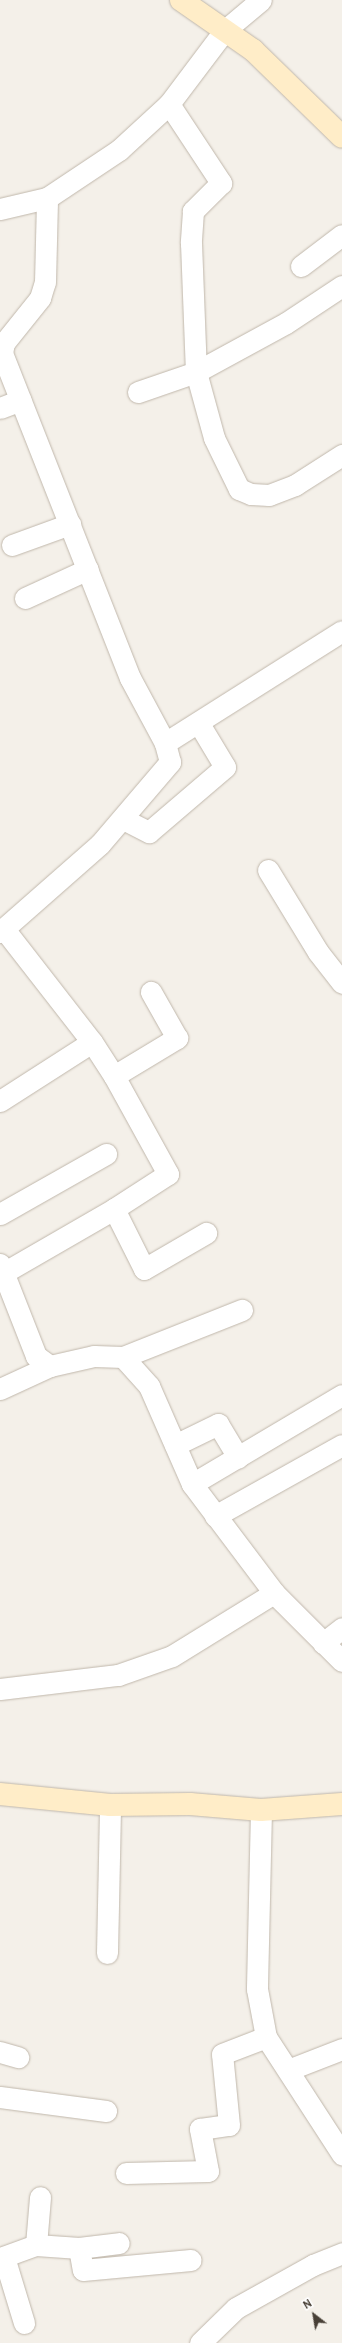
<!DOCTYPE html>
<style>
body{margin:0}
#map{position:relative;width:342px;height:2343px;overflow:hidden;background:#f4f0e9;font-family:Overpass,sans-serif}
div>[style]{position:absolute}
.roads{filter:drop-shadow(0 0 1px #c0b7ab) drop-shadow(0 0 1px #c0b7ab)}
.street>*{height:21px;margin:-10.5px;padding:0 10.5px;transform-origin:10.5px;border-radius:10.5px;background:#fff}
.secondary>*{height:22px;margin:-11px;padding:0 11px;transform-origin:11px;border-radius:11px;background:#ffedc8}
span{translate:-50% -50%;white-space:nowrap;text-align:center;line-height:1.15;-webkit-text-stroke:3px #fff;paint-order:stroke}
.north{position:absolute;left:294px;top:2295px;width:40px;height:40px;-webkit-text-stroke:3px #fff;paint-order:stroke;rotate:329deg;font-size:11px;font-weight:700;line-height:16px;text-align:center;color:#484037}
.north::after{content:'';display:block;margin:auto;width:14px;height:18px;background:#484037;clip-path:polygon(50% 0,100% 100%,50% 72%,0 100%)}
</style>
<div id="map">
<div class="roads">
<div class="street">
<i style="left:169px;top:104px;width:95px;rotate:56.6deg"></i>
<i style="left:221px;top:183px;width:40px;rotate:135deg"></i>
<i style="left:193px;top:211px;width:32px;rotate:94deg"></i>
<i style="left:191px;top:243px;width:129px;rotate:87.8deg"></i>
<i style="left:196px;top:372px;width:68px;rotate:74.7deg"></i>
<i style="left:214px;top:438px;width:57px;rotate:63.9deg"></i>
<i style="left:239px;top:489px;width:13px;rotate:23deg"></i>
<i style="left:251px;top:494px;width:18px;rotate:3deg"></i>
<i style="left:269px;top:495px;width:28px;rotate:-21deg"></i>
<i style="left:295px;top:485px;width:56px;rotate:-32.6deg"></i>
<i style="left:0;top:209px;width:48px;rotate:-13.2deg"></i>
<i style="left:47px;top:198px;width:87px;rotate:-33.7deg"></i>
<i style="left:119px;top:150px;width:68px;rotate:-42.6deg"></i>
<i style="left:169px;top:104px;width:91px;rotate:-53deg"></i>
<i style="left:224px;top:31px;width:48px;rotate:-40deg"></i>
<i style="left:301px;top:266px;width:51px;rotate:-37.1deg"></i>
<i style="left:138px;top:392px;width:61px;rotate:-19deg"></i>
<i style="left:196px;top:372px;width:102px;rotate:-28.6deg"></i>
<i style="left:286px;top:323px;width:67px;rotate:-33.5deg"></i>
<i style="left:0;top:408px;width:22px;rotate:-21deg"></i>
<i style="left:12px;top:545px;width:62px;rotate:-19.9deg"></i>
<i style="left:25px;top:598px;width:69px;rotate:-24.7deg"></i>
<i style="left:165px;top:743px;width:209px;rotate:-32.3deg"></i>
<i style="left:123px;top:819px;width:29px;rotate:27deg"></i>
<i style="left:149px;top:832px;width:100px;rotate:-40.5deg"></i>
<i style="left:225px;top:767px;width:52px;rotate:-121deg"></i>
<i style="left:268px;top:870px;width:96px;rotate:58.6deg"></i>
<i style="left:318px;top:952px;width:39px;rotate:52deg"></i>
<i style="left:4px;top:929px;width:143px;rotate:52.1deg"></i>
<i style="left:92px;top:1042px;width:40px;rotate:57.1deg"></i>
<i style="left:114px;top:1076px;width:112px;rotate:61.1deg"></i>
<i style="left:168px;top:1174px;width:64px;rotate:147.1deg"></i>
<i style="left:114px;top:1209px;width:126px;rotate:150deg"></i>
<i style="left:0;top:932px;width:133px;rotate:-41.3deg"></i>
<i style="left:100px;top:844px;width:108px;rotate:-49.5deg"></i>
<i style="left:170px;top:762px;width:20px;rotate:-105deg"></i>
<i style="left:165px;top:743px;width:74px;rotate:-118.3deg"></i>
<i style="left:130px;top:678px;width:349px;rotate:-111.5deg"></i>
<i style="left:2px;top:353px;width:10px;rotate:-79deg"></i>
<i style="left:4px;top:343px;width:58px;rotate:-51.3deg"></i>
<i style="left:40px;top:298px;width:17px;rotate:-73deg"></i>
<i style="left:45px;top:282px;width:84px;rotate:-88.6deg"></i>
<i style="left:114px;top:1076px;width:74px;rotate:-31.1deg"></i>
<i style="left:177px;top:1038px;width:53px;rotate:-119.5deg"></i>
<i style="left:0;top:1101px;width:109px;rotate:-32.7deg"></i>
<i style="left:114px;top:1209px;width:67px;rotate:63.4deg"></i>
<i style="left:144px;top:1269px;width:72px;rotate:-30.1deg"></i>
<i style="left:0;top:1214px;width:122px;rotate:-29.5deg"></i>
<i style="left:0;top:1264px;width:99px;rotate:68.6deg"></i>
<i style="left:36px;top:1356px;width:17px;rotate:36deg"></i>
<i style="left:50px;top:1366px;width:45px;rotate:-12.8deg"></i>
<i style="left:94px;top:1356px;width:29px;rotate:2deg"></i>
<i style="left:123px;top:1357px;width:39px;rotate:48deg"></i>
<i style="left:149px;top:1386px;width:107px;rotate:66.3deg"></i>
<i style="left:192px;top:1484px;width:136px;rotate:53deg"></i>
<i style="left:274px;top:1593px;width:96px;rotate:45deg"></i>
<i style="left:123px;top:1357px;width:128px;rotate:-21.6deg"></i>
<i style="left:0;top:1389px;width:55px;rotate:-24.7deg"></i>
<i style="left:175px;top:1445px;width:48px;rotate:-26deg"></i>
<i style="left:218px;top:1424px;width:39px;rotate:59deg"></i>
<i style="left:192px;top:1484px;width:174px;rotate:-30.7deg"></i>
<i style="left:215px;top:1516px;width:145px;rotate:-29.2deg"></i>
<i style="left:323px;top:1643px;width:24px;rotate:-38deg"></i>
<i style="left:0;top:1689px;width:119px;rotate:-6.8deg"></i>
<i style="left:118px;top:1675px;width:57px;rotate:-19.4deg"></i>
<i style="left:172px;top:1656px;width:120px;rotate:-31.7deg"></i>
<i style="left:261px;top:1810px;width:179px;rotate:91.3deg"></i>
<i style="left:257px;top:1989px;width:49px;rotate:79.4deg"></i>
<i style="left:266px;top:2037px;width:140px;rotate:57deg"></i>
<i style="left:107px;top:1953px;width:148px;rotate:-88.8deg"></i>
<i style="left:0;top:2052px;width:19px;rotate:16deg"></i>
<i style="left:288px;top:2070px;width:58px;rotate:-21.3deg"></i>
<i style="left:0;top:2097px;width:107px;rotate:7.5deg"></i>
<i style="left:126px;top:2173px;width:82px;rotate:-1.4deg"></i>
<i style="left:208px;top:2171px;width:43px;rotate:-100.8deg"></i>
<i style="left:200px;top:2129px;width:29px;rotate:-8deg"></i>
<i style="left:229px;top:2125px;width:71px;rotate:-95.6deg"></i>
<i style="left:222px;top:2054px;width:47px;rotate:-21.1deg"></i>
<i style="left:36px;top:2245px;width:48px;rotate:-85.2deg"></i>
<i style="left:79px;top:2248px;width:22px;rotate:80deg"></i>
<i style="left:83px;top:2270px;width:108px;rotate:-5.3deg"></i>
<i style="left:4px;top:2257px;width:69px;rotate:73.1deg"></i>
<i style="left:0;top:2258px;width:38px;rotate:-20deg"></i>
<i style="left:36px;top:2245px;width:43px;rotate:4deg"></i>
<i style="left:79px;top:2248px;width:40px;rotate:-7.1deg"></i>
<i style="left:200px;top:2343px;width:50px;rotate:-44.2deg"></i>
<i style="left:236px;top:2308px;width:88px;rotate:-29.2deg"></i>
<i style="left:313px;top:2265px;width:31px;rotate:-22deg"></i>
</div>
<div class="secondary">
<i style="left:181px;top:0;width:88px;rotate:34.8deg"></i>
<i style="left:253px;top:50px;width:124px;rotate:44.3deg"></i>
<i style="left:0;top:1794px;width:111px;rotate:5.7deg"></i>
<i style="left:110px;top:1805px;width:80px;rotate:-0.7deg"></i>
<i style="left:190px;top:1804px;width:71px;rotate:4.8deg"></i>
<i style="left:261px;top:1810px;width:81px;rotate:-4.2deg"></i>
</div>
</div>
<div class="north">N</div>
</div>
